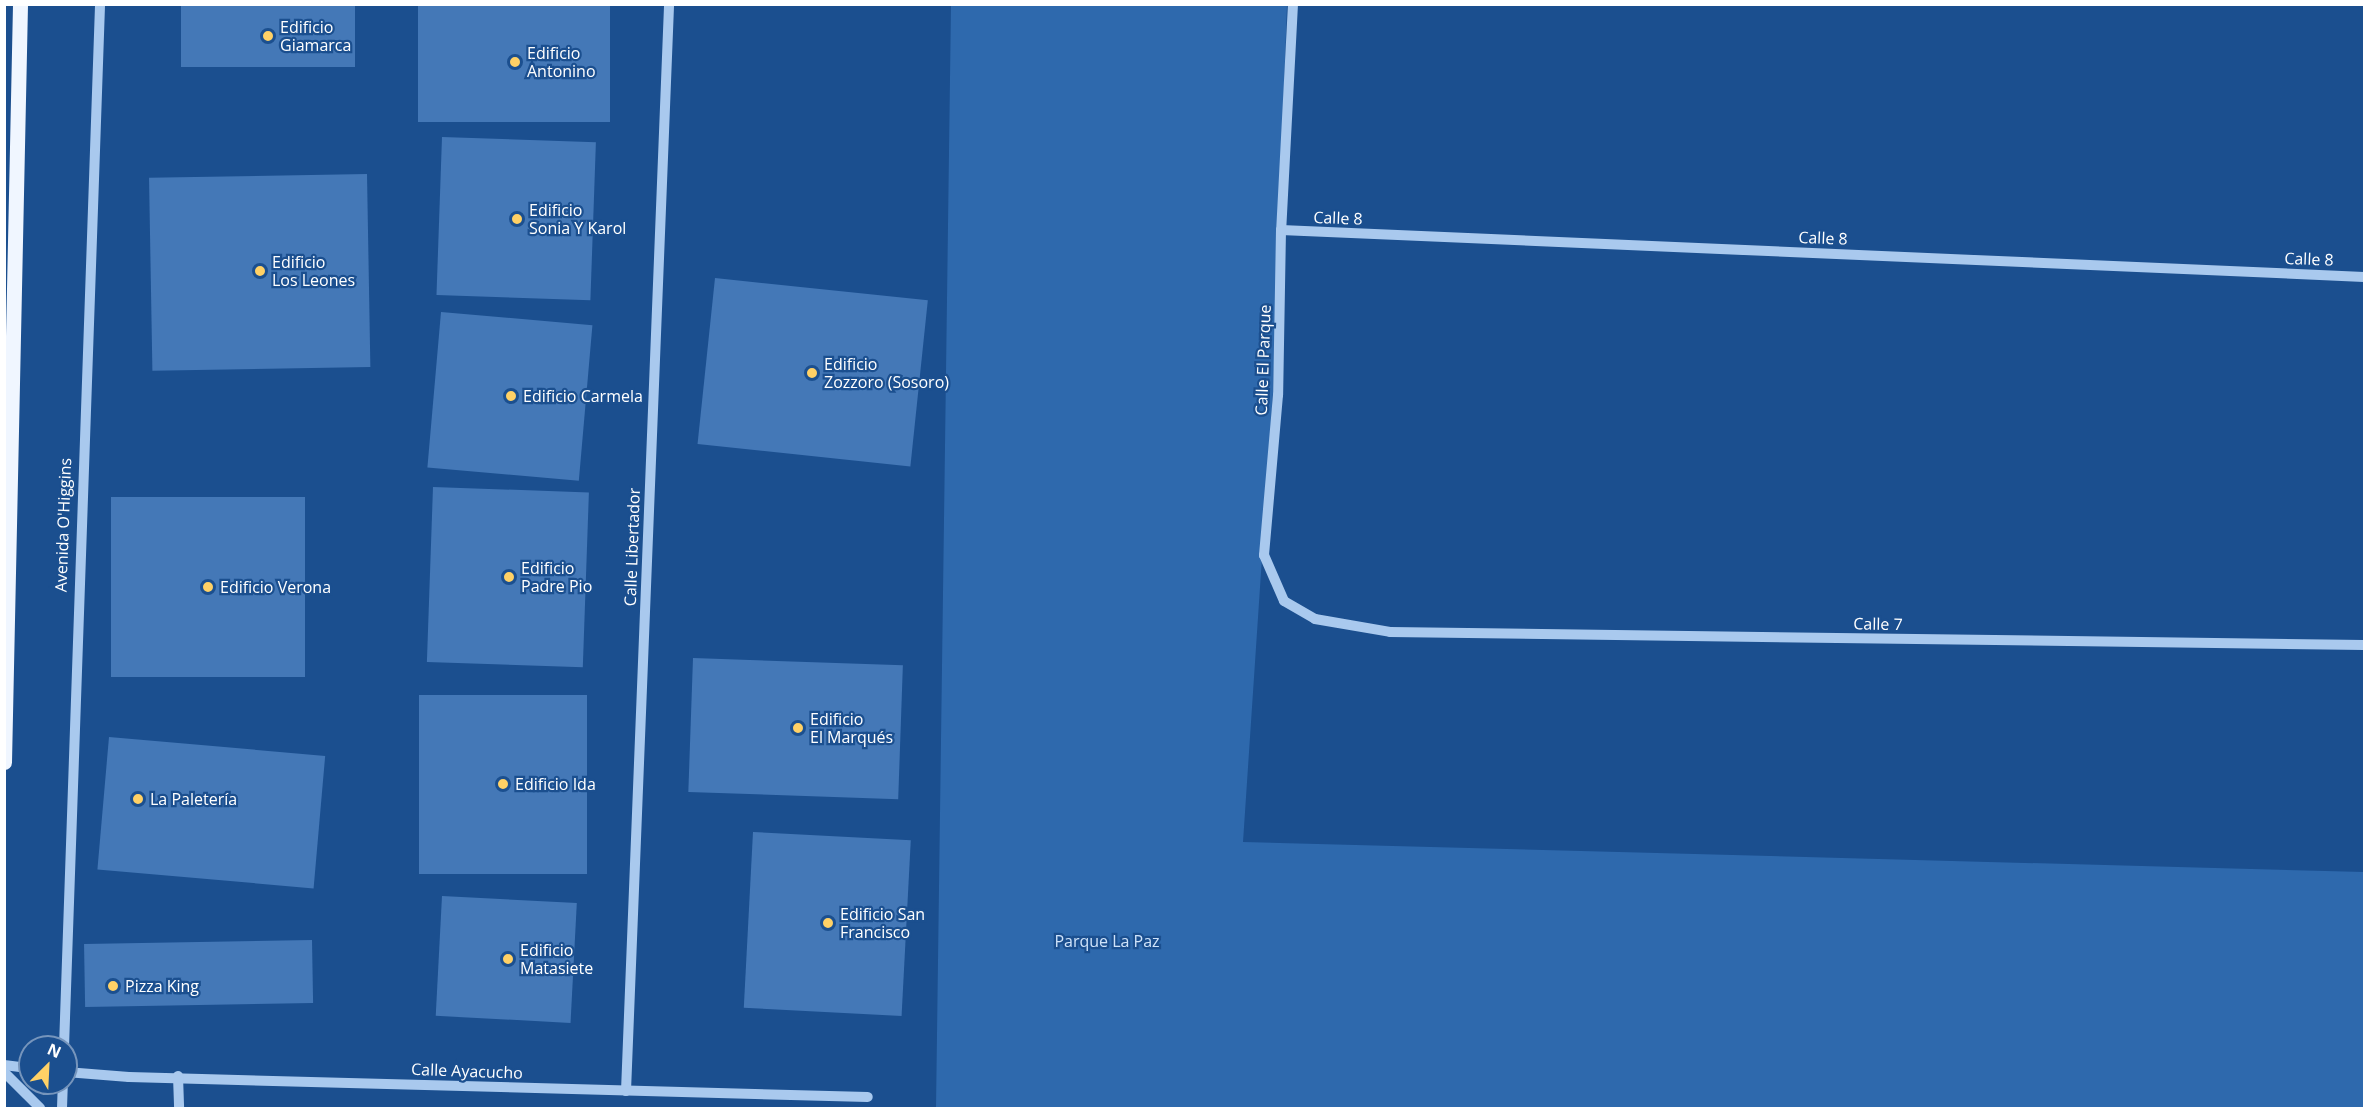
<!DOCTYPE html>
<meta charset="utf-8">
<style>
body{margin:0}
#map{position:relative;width:2369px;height:1113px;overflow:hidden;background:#1b4f8f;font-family:"Open Sans",sans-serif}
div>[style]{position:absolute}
.green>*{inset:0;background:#2e69ad}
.building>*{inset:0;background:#4478b7;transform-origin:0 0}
.minor>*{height:10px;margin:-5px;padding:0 5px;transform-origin:5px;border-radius:5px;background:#a9c9ee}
.major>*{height:15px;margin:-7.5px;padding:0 7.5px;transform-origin:7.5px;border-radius:7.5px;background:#f0f6ff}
.dots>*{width:16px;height:16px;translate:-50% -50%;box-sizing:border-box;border:3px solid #1b4f8f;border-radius:50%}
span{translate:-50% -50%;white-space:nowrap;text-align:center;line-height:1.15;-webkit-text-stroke:4.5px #1b4f8f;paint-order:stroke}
.poi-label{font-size:16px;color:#fff}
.left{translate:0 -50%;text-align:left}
.street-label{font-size:16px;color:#fff}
.park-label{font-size:16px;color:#cfe3fa}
.frame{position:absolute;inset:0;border:6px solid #fff;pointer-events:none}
.north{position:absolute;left:18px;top:1035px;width:60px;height:60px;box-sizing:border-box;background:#1b4f8f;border:2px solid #7695bc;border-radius:50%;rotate:24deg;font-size:16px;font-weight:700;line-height:24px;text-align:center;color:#fff}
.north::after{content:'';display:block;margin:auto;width:21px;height:27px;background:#ffd166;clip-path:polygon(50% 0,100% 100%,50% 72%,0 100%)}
</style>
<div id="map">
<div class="green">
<i style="clip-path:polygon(951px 5px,1287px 5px,1273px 393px,1243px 842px,2364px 872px,2364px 1108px,936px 1108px)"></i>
</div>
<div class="building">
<i style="left:181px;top:4px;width:174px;height:63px"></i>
<i style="left:418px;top:4px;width:192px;height:118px"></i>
<i style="left:442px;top:137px;width:154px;height:158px;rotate:2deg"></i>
<i style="left:367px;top:174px;width:193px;height:218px;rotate:89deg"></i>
<i style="left:715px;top:278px;width:214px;height:167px;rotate:6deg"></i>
<i style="left:441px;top:312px;width:152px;height:156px;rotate:5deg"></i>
<i style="left:433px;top:487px;width:156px;height:175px;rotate:2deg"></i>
<i style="left:111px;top:497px;width:194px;height:180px"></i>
<i style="left:693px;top:658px;width:210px;height:134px;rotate:2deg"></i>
<i style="left:419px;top:695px;width:168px;height:179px"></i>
<i style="left:109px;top:737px;width:217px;height:133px;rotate:5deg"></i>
<i style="left:753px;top:832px;width:158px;height:176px;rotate:3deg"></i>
<i style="left:442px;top:896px;width:135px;height:120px;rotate:3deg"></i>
<i style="left:312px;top:940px;width:63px;height:228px;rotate:89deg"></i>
</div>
<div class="minor">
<i style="left:1293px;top:4px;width:226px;rotate:93deg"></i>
<i style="left:1281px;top:230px;width:165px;rotate:91deg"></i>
<i style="left:1278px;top:395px;width:161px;rotate:95deg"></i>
<i style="left:1264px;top:555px;width:50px;rotate:66.5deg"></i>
<i style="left:1284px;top:601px;width:36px;rotate:30deg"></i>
<i style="left:1315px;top:619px;width:76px;rotate:9.8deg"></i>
<i style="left:1390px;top:632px;width:974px;rotate:0.76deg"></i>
<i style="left:1281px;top:230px;width:1084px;rotate:2.48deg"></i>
<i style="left:64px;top:1047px;width:1044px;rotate:-88.02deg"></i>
<i style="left:4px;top:1065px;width:26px;rotate:7deg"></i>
<i style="left:4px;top:1072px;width:51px;rotate:45deg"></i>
<i style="left:66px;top:1072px;width:63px;rotate:4.5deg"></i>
<i style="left:129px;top:1077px;width:739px;rotate:1.55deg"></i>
<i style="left:178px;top:1076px;width:32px;rotate:88deg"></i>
<i style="left:626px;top:1091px;width:1088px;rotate:-87.73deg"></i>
<i style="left:62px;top:1108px;width:25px;rotate:-88deg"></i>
</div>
<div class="major">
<i style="left:4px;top:762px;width:758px;rotate:-88.79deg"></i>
</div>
<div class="dots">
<i style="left:268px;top:36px;background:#ffd166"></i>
<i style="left:515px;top:62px;background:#ffd166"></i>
<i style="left:517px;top:219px;background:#ffd166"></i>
<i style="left:260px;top:271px;background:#ffd166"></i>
<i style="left:812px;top:373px;background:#ffd166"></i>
<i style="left:511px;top:396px;background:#ffd166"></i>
<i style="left:509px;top:577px;background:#ffd166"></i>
<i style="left:208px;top:587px;background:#ffd166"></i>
<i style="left:798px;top:728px;background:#ffd166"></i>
<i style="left:503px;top:784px;background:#ffd166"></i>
<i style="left:138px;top:799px;background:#ffd166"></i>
<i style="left:828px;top:923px;background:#ffd166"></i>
<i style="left:508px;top:959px;background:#ffd166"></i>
<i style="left:113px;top:986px;background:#ffd166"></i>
</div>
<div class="poi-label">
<span class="left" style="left:280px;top:36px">Edificio<br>Giamarca</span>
<span class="left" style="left:527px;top:62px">Edificio<br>Antonino</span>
<span class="left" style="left:529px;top:219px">Edificio<br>Sonia Y Karol</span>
<span class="left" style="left:272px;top:271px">Edificio<br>Los Leones</span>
<span class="left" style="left:824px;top:373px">Edificio<br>Zozzoro (Sosoro)</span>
<span class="left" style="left:523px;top:396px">Edificio Carmela</span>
<span class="left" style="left:521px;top:577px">Edificio<br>Padre Pio</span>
<span class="left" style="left:220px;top:587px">Edificio Verona</span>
<span class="left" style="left:810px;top:728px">Edificio<br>El Marqués</span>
<span class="left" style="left:515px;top:784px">Edificio Ida</span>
<span class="left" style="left:150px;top:799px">La Paletería</span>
<span class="left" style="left:840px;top:923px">Edificio San<br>Francisco</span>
<span class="left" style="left:520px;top:959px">Edificio<br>Matasiete</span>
<span class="left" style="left:125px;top:986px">Pizza King</span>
</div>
<div class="street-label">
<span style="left:1338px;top:218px;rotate:2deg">Calle 8</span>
<span style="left:1823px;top:238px;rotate:2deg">Calle 8</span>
<span style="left:2309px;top:259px;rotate:2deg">Calle 8</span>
<span style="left:1263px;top:360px;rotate:-88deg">Calle El Parque</span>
<span style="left:63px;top:525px;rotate:-88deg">Avenida O'Higgins</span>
<span style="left:632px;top:547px;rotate:-88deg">Calle Libertador</span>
<span style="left:1878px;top:624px;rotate:1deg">Calle 7</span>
<span style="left:467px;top:1071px;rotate:2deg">Calle Ayacucho</span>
</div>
<div class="park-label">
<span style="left:1107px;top:941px">Parque La Paz</span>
</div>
<div class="frame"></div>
<div class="north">N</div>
</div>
